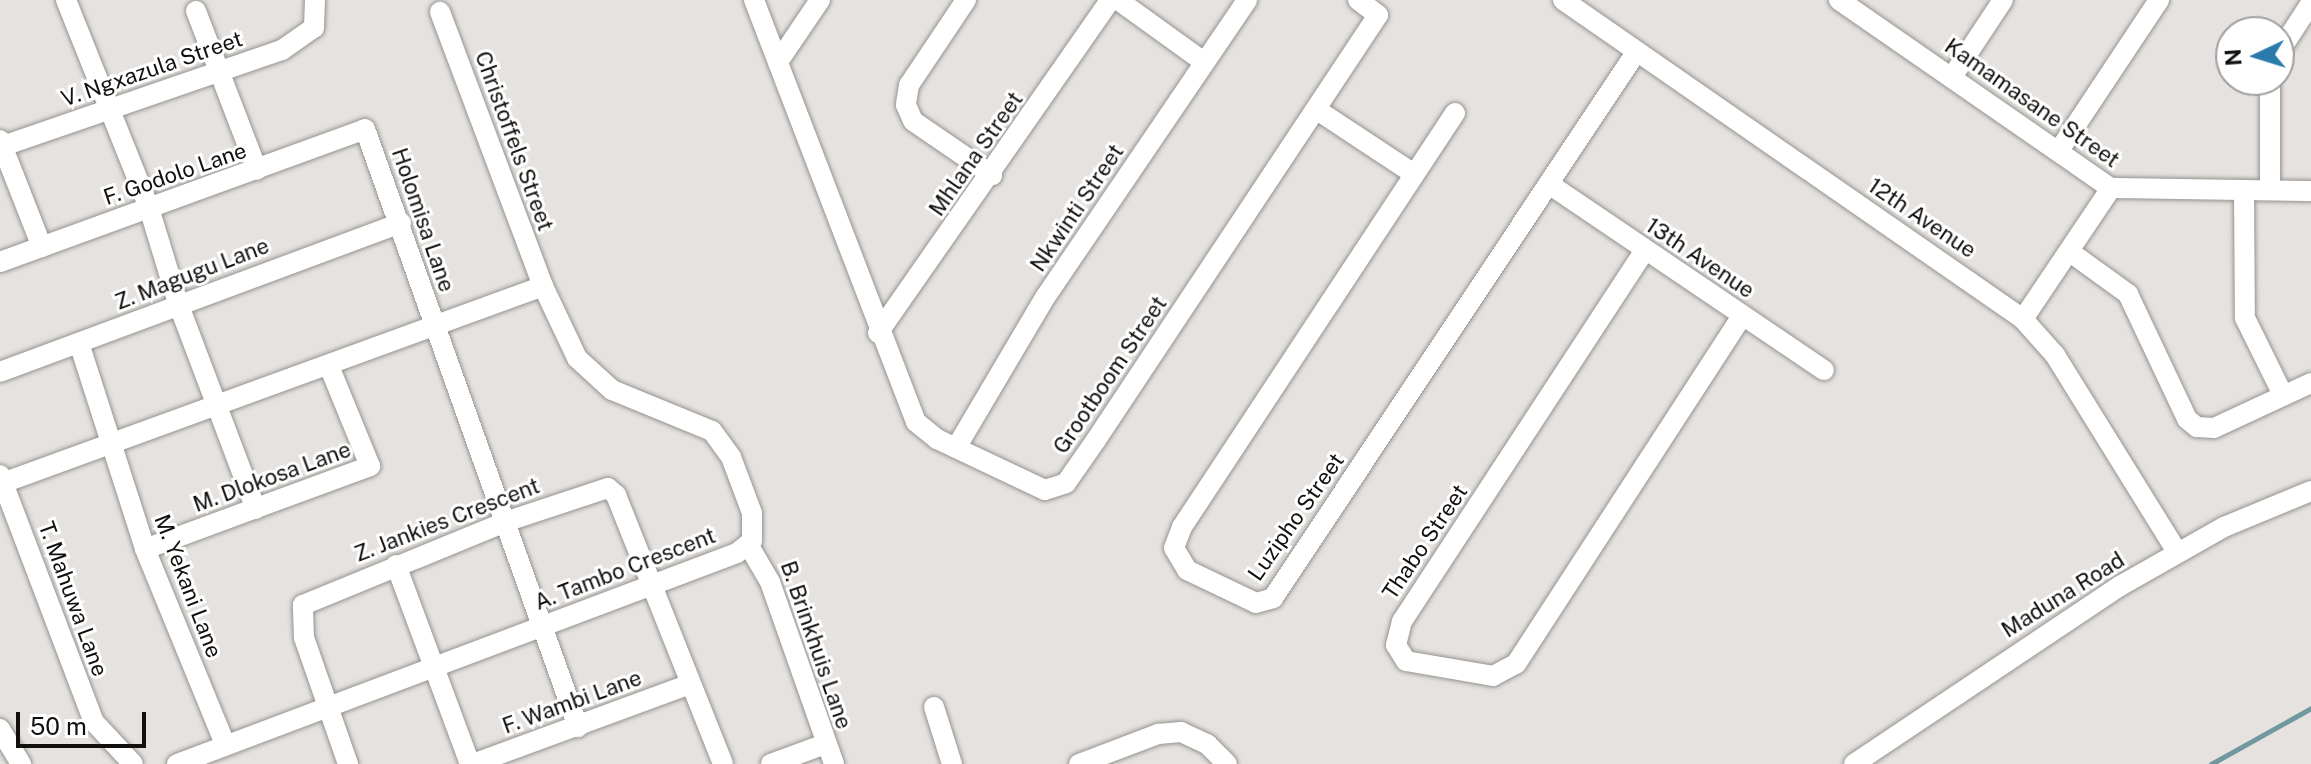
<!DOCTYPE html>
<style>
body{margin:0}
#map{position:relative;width:2311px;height:764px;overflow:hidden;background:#e5e2df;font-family:"Public Sans",sans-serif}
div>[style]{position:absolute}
.stream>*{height:5px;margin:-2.5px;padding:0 2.5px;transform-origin:2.5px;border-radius:2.5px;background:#6f989f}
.roads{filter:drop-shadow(0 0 2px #95938f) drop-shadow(0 0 2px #95938f)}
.minor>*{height:20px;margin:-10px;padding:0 10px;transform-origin:10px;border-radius:10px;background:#fff}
span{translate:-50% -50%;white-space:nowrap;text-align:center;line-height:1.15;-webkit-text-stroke:6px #fff;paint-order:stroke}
.street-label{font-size:22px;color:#11100f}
.north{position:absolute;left:2215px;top:16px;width:80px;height:80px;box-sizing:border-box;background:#fff;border:2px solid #a09f9f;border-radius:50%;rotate:266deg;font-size:22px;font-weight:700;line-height:32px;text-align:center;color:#11100f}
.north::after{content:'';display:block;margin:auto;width:28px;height:36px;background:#2a7bac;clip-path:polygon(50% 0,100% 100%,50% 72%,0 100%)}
.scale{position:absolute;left:16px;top:712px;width:130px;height:36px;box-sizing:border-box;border:4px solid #11100f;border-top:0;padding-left:10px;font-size:24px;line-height:28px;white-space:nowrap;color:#11100f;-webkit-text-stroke:6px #fff;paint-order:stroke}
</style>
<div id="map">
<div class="stream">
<i style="left:2211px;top:764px;width:115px;rotate:-29.2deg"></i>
</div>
<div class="roads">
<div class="minor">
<i style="left:66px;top:0;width:224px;rotate:68.2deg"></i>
<i style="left:149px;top:208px;width:99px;rotate:73deg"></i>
<i style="left:178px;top:303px;width:220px;rotate:69.3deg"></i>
<i style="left:754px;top:0;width:452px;rotate:69deg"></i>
<i style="left:916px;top:422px;width:27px;rotate:39deg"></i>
<i style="left:937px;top:439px;width:119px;rotate:25.3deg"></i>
<i style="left:1045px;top:490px;width:22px;rotate:-18deg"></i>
<i style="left:1066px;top:483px;width:52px;rotate:-55.1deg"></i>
<i style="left:1096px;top:440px;width:510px;rotate:-56.43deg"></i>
<i style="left:1378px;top:15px;width:25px;rotate:-143deg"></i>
<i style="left:966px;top:0;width:102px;rotate:123.8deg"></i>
<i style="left:909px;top:85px;width:20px;rotate:99deg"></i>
<i style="left:906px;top:105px;width:17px;rotate:66deg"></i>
<i style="left:913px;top:121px;width:96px;rotate:34.4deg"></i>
<i style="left:1118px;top:0;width:106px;rotate:35.8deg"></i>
<i style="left:1563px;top:0;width:560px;rotate:34.74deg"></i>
<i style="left:2023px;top:319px;width:48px;rotate:48.4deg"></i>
<i style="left:2055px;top:355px;width:232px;rotate:58.2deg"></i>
<i style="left:1839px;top:0;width:331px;rotate:34.7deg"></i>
<i style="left:2111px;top:188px;width:200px;rotate:0.9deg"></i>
<i style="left:196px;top:11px;width:170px;rotate:69deg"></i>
<i style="left:2279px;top:52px;width:59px;rotate:-56.9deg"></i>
<i style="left:778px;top:62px;width:75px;rotate:-55.9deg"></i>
<i style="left:1952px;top:77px;width:92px;rotate:-56.5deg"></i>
<i style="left:1317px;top:110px;width:116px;rotate:33.4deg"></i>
<i style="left:1455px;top:113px;width:496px;rotate:123.4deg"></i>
<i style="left:1182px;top:527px;width:22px;rotate:111deg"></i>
<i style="left:1174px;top:548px;width:26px;rotate:59deg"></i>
<i style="left:1187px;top:570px;width:76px;rotate:25.6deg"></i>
<i style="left:1256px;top:603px;width:18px;rotate:-16deg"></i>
<i style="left:1273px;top:598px;width:653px;rotate:-56.36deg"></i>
<i style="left:0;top:140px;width:115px;rotate:68.6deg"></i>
<i style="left:0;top:147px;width:298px;rotate:-19deg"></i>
<i style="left:282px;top:50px;width:39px;rotate:-35deg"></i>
<i style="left:314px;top:28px;width:28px;rotate:-88deg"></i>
<i style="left:2060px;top:149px;width:179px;rotate:-56.4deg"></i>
<i style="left:1549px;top:184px;width:332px;rotate:34.1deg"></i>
<i style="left:2244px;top:190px;width:128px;rotate:89.6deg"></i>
<i style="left:2245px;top:318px;width:86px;rotate:63.7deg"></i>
<i style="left:2270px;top:190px;width:110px;rotate:-90deg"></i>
<i style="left:1645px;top:250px;width:443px;rotate:123.2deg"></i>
<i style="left:1402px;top:621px;width:25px;rotate:104deg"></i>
<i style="left:1396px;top:645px;width:19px;rotate:58deg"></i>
<i style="left:1406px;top:661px;width:88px;rotate:9.8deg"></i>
<i style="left:1493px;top:676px;width:26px;rotate:-28deg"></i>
<i style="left:1516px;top:664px;width:415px;rotate:-57deg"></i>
<i style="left:2070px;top:252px;width:72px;rotate:35.9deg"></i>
<i style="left:2128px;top:294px;width:138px;rotate:64.7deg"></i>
<i style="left:2187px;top:419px;width:13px;rotate:39deg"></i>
<i style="left:2197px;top:427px;width:17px;rotate:3deg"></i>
<i style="left:2214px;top:428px;width:107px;rotate:-24.9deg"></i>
<i style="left:0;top:262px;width:388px;rotate:-20deg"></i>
<i style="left:365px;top:129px;width:635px;rotate:70.39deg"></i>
<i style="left:2023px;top:319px;width:158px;rotate:-56.1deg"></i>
<i style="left:878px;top:333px;width:406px;rotate:-55.1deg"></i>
<i style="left:79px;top:343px;width:216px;rotate:72.2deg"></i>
<i style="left:145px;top:549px;width:209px;rotate:67.7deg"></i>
<i style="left:0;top:372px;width:428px;rotate:-20.4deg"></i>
<i style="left:956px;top:448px;width:177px;rotate:-59.4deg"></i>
<i style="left:1046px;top:296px;width:358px;rotate:-55.8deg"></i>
<i style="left:0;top:475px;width:264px;rotate:69.2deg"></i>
<i style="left:94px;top:722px;width:57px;rotate:47.1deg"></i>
<i style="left:0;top:484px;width:578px;rotate:-20.03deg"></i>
<i style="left:749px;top:546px;width:42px;rotate:59.7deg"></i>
<i style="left:770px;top:582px;width:193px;rotate:70.6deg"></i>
<i style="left:145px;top:549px;width:240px;rotate:-20.2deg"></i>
<i style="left:370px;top:466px;width:108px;rotate:-112.3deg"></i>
<i style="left:396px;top:565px;width:212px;rotate:69.6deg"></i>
<i style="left:934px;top:707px;width:60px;rotate:72.5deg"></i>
<i style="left:0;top:729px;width:41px;rotate:59deg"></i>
<i style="left:177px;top:764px;width:598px;rotate:-20.65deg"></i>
<i style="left:737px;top:553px;width:19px;rotate:-39deg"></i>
<i style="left:752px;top:541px;width:28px;rotate:-90deg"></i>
<i style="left:752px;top:513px;width:60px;rotate:-110.6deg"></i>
<i style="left:731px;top:457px;width:32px;rotate:-126deg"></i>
<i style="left:712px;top:431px;width:108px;rotate:-157.7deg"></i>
<i style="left:612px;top:390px;width:47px;rotate:-137.6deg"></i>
<i style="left:577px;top:358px;width:80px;rotate:-115.3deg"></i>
<i style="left:543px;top:286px;width:293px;rotate:-110.6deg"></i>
<i style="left:348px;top:764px;width:133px;rotate:-109.2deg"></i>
<i style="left:304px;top:638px;width:33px;rotate:-92deg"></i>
<i style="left:303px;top:605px;width:222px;rotate:-22.3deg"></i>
<i style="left:508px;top:521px;width:105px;rotate:-18.3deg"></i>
<i style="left:608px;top:488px;width:11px;rotate:41deg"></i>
<i style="left:616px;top:495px;width:289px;rotate:68.3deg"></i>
<i style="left:473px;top:764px;width:229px;rotate:-20.2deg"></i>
<i style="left:771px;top:764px;width:58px;rotate:-20.3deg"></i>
<i style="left:1079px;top:764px;width:85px;rotate:-20.8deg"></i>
<i style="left:1158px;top:734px;width:23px;rotate:-5deg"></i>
<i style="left:1181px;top:732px;width:29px;rotate:25deg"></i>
<i style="left:1207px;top:744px;width:28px;rotate:45deg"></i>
<i style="left:1854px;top:764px;width:320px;rotate:-33.8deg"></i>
<i style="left:2120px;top:586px;width:120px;rotate:-29.6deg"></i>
<i style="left:2224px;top:527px;width:94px;rotate:-22.5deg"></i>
</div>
</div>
<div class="street-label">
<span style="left:152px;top:69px;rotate:-19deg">V. Ngxazula Street</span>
<span style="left:2032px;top:103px;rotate:35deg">Kamamasane Street</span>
<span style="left:514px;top:141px;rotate:70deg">Christoffels Street</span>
<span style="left:976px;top:154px;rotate:-55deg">Mhlana Street</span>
<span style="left:175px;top:174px;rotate:-19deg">F. Godolo Lane</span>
<span style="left:1077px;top:208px;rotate:-56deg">Nkwinti Street</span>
<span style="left:1922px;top:218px;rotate:34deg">12th Avenue</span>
<span style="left:423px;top:220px;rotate:71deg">Holomisa Lane</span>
<span style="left:1700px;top:258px;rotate:34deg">13th Avenue</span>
<span style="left:192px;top:274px;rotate:-21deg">Z. Magugu Lane</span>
<span style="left:1110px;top:375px;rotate:-56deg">Grootboom Street</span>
<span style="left:272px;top:477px;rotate:-20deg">M. Dlokosa Lane</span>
<span style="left:1296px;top:517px;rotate:-55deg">Luzipho Street</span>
<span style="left:447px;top:520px;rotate:-21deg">Z. Jankies Crescent</span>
<span style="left:1425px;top:542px;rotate:-56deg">Thabo Street</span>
<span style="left:625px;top:569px;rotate:-21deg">A. Tambo Crescent</span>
<span style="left:188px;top:586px;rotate:69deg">M. Yekani Lane</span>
<span style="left:2063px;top:595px;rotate:-32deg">Maduna Road</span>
<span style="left:73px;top:599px;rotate:70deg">T. Mahuwa Lane</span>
<span style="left:816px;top:645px;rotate:71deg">B. Brinkhuis Lane</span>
<span style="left:572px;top:702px;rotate:-20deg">F. Wambi Lane</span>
</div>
<div class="north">N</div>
<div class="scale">50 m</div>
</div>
